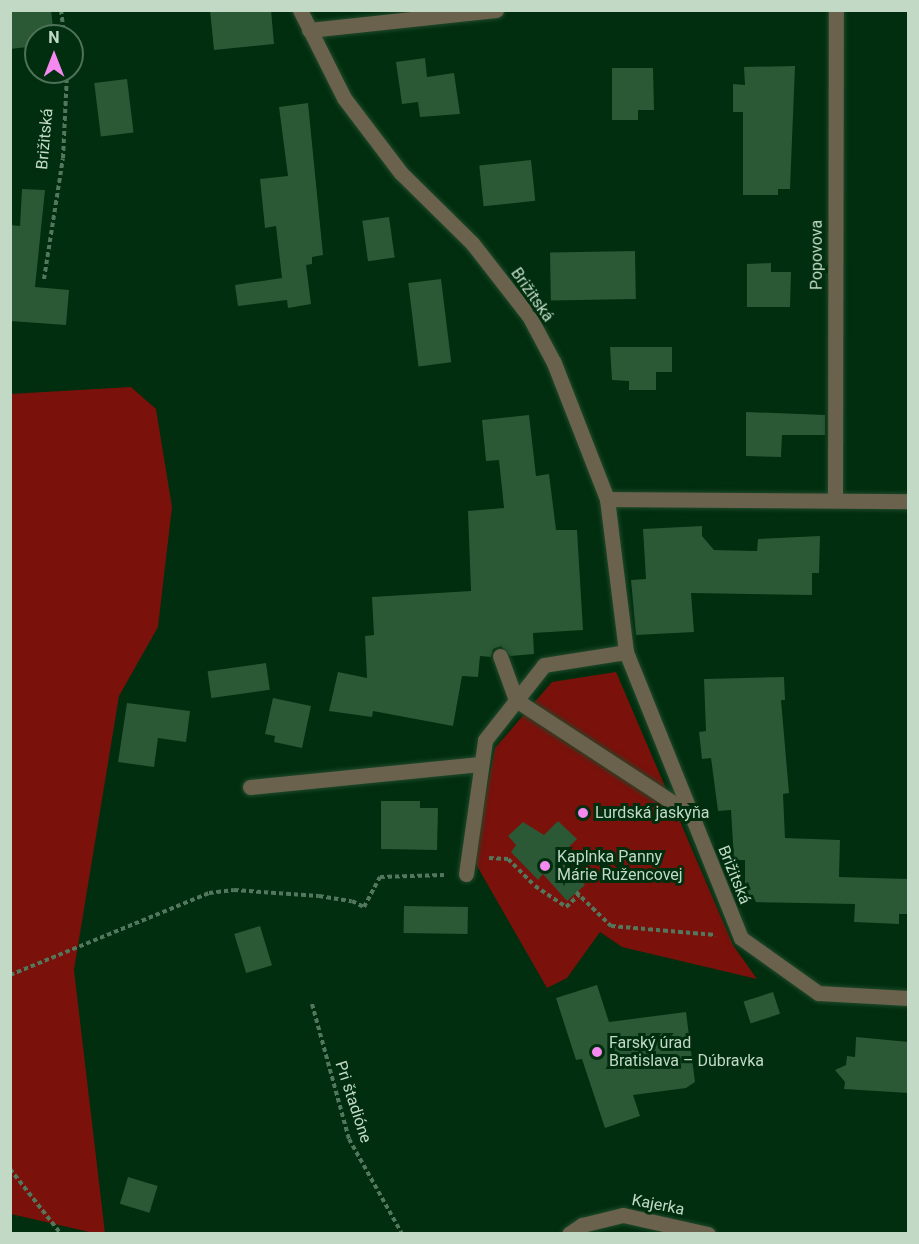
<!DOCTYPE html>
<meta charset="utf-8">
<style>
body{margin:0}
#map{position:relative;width:919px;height:1244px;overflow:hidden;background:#002e0e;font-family:Roboto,sans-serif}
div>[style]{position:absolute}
.green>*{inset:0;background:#7a110b}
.building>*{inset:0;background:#2b5835;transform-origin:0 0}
.path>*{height:4px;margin-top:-2px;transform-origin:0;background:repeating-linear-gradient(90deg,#52775c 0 4.5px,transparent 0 7.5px)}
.roads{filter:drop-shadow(0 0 2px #1f492b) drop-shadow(0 0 2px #1f492b)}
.minor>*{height:15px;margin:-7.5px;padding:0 7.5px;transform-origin:7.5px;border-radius:7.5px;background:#6a624c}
.dots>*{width:16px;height:16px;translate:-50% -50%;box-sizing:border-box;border:3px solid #002e0e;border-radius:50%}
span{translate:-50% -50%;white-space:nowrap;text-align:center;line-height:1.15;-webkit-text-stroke:6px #002e0e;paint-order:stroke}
.street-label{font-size:16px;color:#c1d9c5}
.poi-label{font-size:16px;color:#c1d9c5}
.left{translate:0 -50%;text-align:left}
.frame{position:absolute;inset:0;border:12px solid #c1d9c5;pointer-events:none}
.north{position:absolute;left:24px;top:24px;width:60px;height:60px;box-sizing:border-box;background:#002e0e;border:2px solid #4d7257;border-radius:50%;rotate:0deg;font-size:16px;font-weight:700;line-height:24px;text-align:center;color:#c1d9c5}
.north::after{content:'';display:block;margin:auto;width:21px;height:27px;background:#f589ef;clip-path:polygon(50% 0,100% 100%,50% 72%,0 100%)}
</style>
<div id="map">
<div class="green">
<i style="clip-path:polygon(131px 387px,156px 409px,172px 507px,158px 627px,119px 696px,74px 970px,105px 1233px,98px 1234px,11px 1214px,10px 394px)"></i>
<i style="clip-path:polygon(616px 672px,733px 945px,757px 979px,622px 947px,600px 932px,567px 978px,547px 988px,473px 859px,495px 748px,552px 682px)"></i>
</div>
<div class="building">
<i style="clip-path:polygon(10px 10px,51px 10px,54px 36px,36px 36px,36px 46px,10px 49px)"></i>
<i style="clip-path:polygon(210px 10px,271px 10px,274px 44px,214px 50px)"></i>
<i style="clip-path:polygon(425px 58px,427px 77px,454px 73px,460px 114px,420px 117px,418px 102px,402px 104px,396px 62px)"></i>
<i style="clip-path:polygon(795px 66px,790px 189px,778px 189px,778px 195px,743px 195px,743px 112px,733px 112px,733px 84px,745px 85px,744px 67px)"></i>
<i style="clip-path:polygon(612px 68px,653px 68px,654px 110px,638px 110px,638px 120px,612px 120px)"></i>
<i style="left:127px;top:79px;width:54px;height:33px;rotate:83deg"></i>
<i style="clip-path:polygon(308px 103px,323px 255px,312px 257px,312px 264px,306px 265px,311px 304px,288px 308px,287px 300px,238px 306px,235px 285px,282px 278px,276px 226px,265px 228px,260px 179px,288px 176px,279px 107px)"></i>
<i style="left:531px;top:160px;width:41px;height:52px;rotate:84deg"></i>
<i style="clip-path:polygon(22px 189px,45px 190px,35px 287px,69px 290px,66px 325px,10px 321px,10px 225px,20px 226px)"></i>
<i style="left:389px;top:217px;width:41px;height:27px;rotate:82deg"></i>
<i style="left:635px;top:251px;width:48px;height:85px;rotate:89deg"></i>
<i style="clip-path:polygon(771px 263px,771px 272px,791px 272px,790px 307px,747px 307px,747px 264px)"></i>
<i style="left:441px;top:279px;width:84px;height:33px;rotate:83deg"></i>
<i style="clip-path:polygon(610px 347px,672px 347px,672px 372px,656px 372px,656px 390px,629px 390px,629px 381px,612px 380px)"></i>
<i style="clip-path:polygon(746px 412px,825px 415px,825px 435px,782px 435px,781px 457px,746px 456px)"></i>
<i style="clip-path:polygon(529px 415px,536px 476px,549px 474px,556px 530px,577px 530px,583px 630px,533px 633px,534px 654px,510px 656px,501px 646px,493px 649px,491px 657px,480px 656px,478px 677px,462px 676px,453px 726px,373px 711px,372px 717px,329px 711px,338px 672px,367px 678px,365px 636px,374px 635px,372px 597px,471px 591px,468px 511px,504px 508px,499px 460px,486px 461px,482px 420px)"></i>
<i style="clip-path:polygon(702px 526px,702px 536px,714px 550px,757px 551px,758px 539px,820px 536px,819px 573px,812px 573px,812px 595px,691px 593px,694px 632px,636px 635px,631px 580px,646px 579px,643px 529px)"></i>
<i style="left:266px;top:663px;width:27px;height:59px;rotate:82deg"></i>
<i style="clip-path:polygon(784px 677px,785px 700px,781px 700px,789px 793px,783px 794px,785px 838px,840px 840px,839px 877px,909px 879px,909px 914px,899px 914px,899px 924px,854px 922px,855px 904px,745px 902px,745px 860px,734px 860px,731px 810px,718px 811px,711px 758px,702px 759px,699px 732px,706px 731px,704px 679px)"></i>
<i style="clip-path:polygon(273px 698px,311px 706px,302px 748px,274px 742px,275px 736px,265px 734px)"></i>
<i style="clip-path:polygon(127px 703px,190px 711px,186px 742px,158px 738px,154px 767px,118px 762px)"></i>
<i style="clip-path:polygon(381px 801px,420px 801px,420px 808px,438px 808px,437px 850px,381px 849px)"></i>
<i style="clip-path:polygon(558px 821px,577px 839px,558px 858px,585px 885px,567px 901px,543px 874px,538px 880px,511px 852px,516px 845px,508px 836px,523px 822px,544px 835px)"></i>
<i style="left:404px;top:906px;width:64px;height:27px;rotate:1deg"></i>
<i style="left:260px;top:926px;width:41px;height:27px;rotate:73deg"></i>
<i style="clip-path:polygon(597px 985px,609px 1022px,686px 1012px,695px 1082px,686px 1088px,633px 1095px,640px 1116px,605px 1128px,582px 1059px,576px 1060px,556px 998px)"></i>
<i style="left:773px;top:992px;width:23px;height:31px;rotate:72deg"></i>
<i style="clip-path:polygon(856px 1037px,909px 1042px,909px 1093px,844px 1089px,845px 1082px,835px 1070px,846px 1065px,847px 1056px,855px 1057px)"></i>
<i style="left:128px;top:1177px;width:31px;height:28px;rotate:17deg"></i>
</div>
<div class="path">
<i style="left:61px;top:10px;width:26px;rotate:83deg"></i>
<i style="left:44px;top:279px;width:122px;rotate:-81.1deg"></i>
<i style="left:63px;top:158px;width:86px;rotate:-87.3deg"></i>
<i style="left:489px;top:858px;width:19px;rotate:3deg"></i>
<i style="left:508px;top:859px;width:38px;rotate:45deg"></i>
<i style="left:535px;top:886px;width:37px;rotate:34deg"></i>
<i style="left:566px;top:907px;width:18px;rotate:-43deg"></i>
<i style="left:576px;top:892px;width:49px;rotate:44.2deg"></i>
<i style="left:611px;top:926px;width:105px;rotate:4.9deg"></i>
<i style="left:10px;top:975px;width:215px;rotate:-22.4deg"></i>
<i style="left:209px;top:893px;width:25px;rotate:-7deg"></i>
<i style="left:234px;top:890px;width:85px;rotate:4deg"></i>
<i style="left:319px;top:896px;width:33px;rotate:9deg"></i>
<i style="left:352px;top:901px;width:13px;rotate:27deg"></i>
<i style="left:364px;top:907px;width:34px;rotate:-62deg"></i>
<i style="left:380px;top:877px;width:64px;rotate:-1.8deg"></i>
<i style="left:312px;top:1004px;width:140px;rotate:74.7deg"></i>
<i style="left:349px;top:1139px;width:109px;rotate:60.8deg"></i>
<i style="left:10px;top:1169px;width:83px;rotate:51.9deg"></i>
</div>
<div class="roads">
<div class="minor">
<i style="left:300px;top:10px;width:98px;rotate:63.4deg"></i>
<i style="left:344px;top:98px;width:94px;rotate:52.8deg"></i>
<i style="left:401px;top:173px;width:100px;rotate:44.6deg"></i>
<i style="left:472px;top:243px;width:93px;rotate:52deg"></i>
<i style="left:529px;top:316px;width:53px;rotate:62deg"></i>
<i style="left:554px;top:363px;width:146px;rotate:68.7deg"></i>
<i style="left:607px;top:499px;width:154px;rotate:82.9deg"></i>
<i style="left:626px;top:652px;width:308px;rotate:68.1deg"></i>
<i style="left:741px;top:938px;width:95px;rotate:35.5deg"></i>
<i style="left:818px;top:993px;width:90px;rotate:3.2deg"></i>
<i style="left:309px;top:30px;width:188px;rotate:-6.1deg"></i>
<i style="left:607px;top:499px;width:301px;rotate:0.4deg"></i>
<i style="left:835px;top:500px;width:490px;rotate:-89.9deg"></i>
<i style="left:500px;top:656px;width:47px;rotate:70deg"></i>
<i style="left:516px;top:700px;width:207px;rotate:33.2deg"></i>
<i style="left:250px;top:787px;width:231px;rotate:-5.7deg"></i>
<i style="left:466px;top:874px;width:135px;rotate:-81.9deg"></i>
<i style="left:485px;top:740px;width:95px;rotate:-51.8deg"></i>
<i style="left:544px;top:665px;width:83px;rotate:-9deg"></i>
<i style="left:569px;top:1234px;width:16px;rotate:-35deg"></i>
<i style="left:582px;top:1225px;width:42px;rotate:-13.7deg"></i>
<i style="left:623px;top:1215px;width:87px;rotate:12.6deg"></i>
</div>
</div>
<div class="dots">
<i style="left:583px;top:813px;background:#f589ef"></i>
<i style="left:545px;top:866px;background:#f589ef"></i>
<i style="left:597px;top:1052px;background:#f589ef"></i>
</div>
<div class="street-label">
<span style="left:45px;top:139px;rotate:-85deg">Brižitská</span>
<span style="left:817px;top:255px;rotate:-90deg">Popovova</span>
<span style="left:532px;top:295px;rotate:55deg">Brižitská</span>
<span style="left:734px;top:875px;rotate:68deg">Brižitská</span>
<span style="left:353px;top:1102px;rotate:72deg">Pri štadióne</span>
<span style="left:658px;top:1205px;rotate:11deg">Kajerka</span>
</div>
<div class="poi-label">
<span class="left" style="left:595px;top:813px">Lurdská jaskyňa</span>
<span class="left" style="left:557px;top:866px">Kaplnka Panny<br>Márie Ružencovej</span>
<span class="left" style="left:609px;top:1052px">Farský úrad<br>Bratislava – Dúbravka</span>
</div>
<div class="frame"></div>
<div class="north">N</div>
</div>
